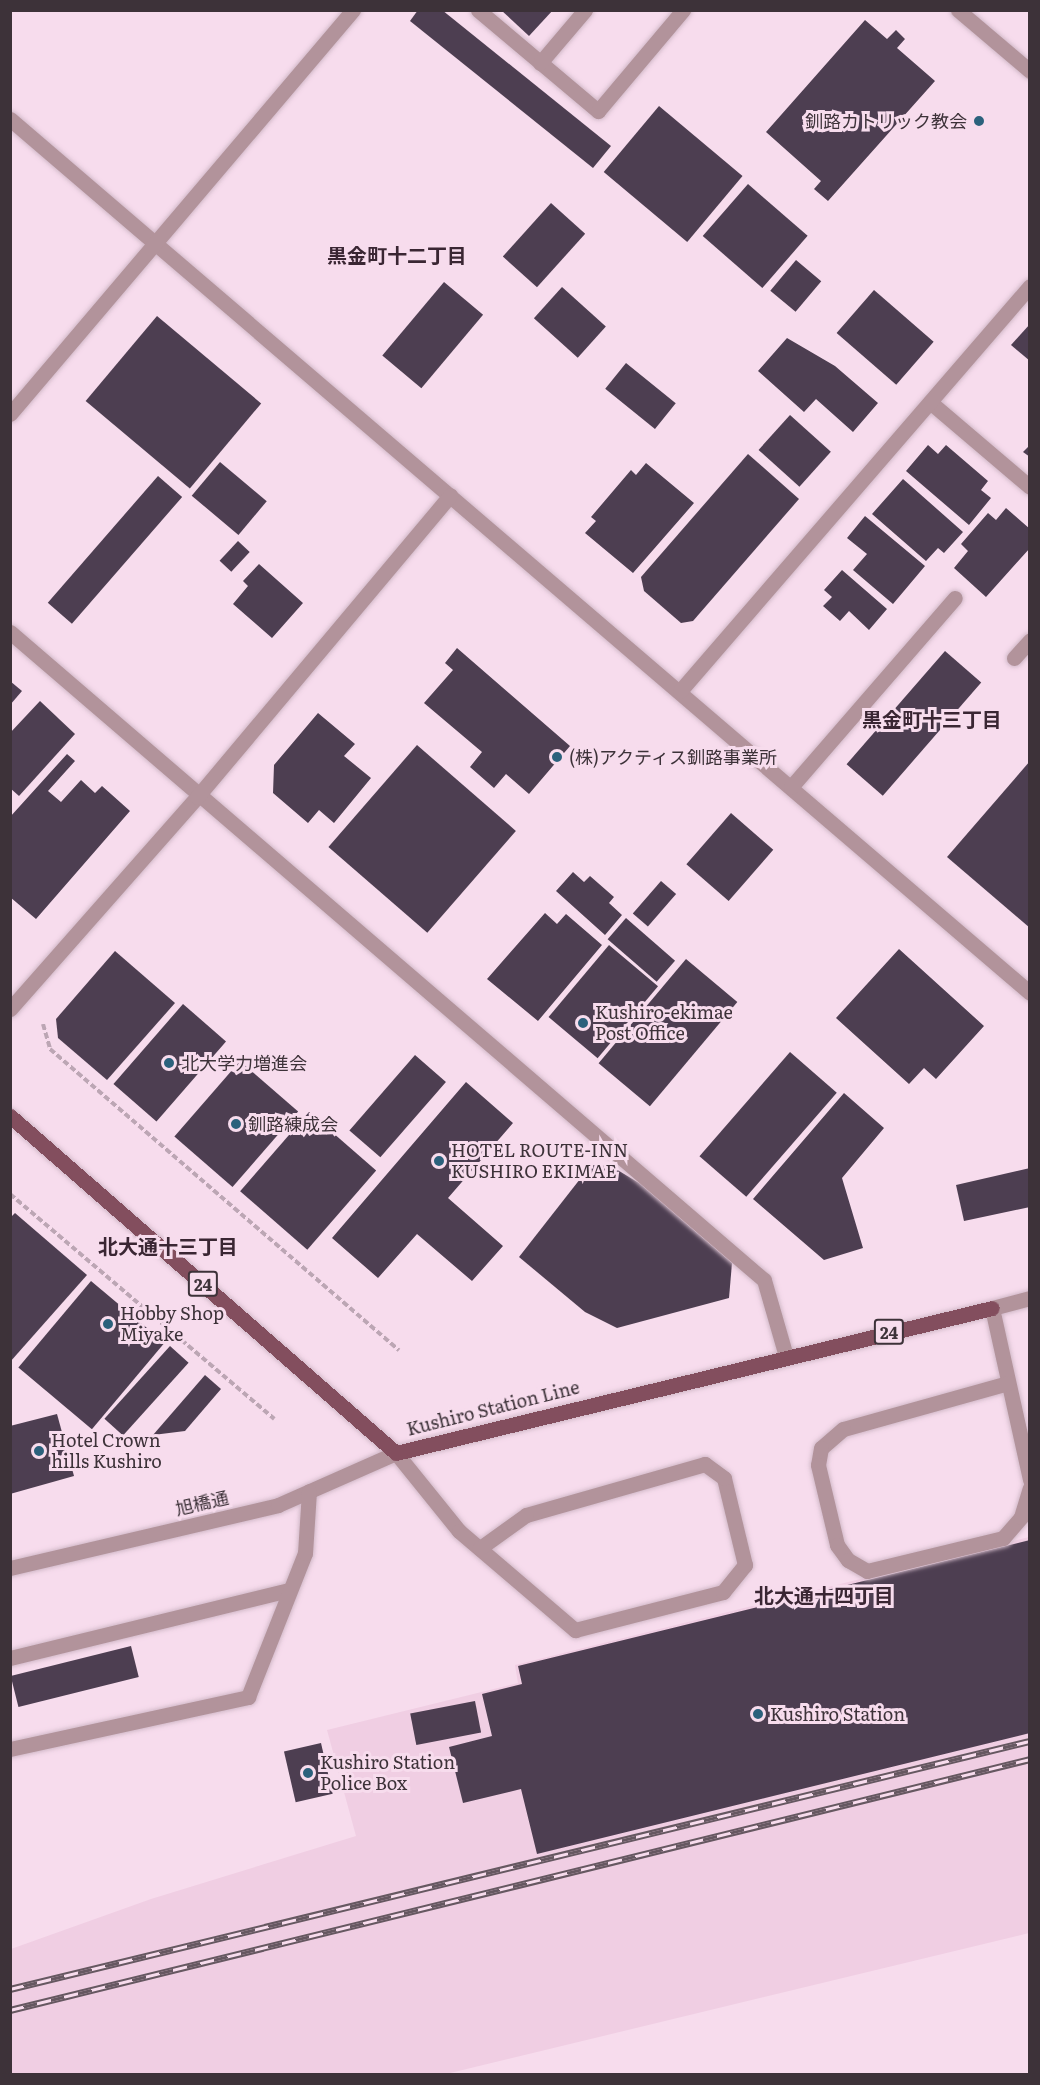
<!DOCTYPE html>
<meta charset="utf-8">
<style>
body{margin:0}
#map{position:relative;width:1040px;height:2085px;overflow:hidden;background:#f7dced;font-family:Literata,"Noto Sans JP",serif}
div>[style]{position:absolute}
.built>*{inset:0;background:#f0cee3}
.building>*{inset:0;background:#4d3e51;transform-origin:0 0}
.path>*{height:4px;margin-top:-2px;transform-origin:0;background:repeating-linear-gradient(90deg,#bca6b4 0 6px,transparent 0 9px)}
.roads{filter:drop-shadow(0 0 2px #d2bac9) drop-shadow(0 0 2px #d2bac9)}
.minor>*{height:15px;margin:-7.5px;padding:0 7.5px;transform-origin:7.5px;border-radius:7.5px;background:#b2939b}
.major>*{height:15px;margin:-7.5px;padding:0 7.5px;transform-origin:7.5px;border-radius:7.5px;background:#834e5e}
.rail>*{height:7px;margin-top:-3.5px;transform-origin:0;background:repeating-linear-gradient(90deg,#f7dced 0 14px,#665861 0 28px);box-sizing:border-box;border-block:2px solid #665861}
.dots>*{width:16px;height:16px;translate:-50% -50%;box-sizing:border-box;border:3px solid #f7dced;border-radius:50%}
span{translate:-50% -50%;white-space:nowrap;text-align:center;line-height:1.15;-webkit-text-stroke:6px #f7dced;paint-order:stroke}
.shield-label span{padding:2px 4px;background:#f7dced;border:2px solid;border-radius:4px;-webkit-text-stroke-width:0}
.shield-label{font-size:16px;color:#3d3239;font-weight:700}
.poi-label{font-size:18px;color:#3d3239}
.right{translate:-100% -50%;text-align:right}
.left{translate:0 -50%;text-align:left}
.street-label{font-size:18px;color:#3d3239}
.neighbourhood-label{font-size:20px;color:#3a2633;font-weight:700}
.frame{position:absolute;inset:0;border:12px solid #3d3239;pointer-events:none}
</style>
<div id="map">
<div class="built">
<i style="clip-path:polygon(1029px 1537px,1029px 1933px,446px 2074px,11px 2074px,11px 1949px,151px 1899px,356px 1836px,327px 1730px,518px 1683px,515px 1665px)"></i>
</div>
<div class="building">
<i style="clip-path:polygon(418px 10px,442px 10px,611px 146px,593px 168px,410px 21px)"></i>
<i style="clip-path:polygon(501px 10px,553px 10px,529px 36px)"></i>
<i style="clip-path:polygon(865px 20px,887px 39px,896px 30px,905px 39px,897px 48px,935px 81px,828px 201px,814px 189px,821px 181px,766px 132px)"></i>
<i style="left:659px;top:106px;width:109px;height:86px;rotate:40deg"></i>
<i style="left:748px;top:184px;width:79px;height:69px;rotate:41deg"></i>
<i style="left:551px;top:203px;width:46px;height:72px;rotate:42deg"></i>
<i style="left:796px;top:260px;width:33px;height:40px;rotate:40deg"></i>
<i style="left:444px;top:282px;width:51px;height:96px;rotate:40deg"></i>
<i style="left:562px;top:287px;width:59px;height:42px;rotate:42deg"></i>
<i style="left:874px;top:290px;width:79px;height:57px;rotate:41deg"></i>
<i style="left:157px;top:316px;width:136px;height:111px;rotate:40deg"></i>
<i style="clip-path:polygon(1030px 324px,1030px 361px,1011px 345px)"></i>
<i style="clip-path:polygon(787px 338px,835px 366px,878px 403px,853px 432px,816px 399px,804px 412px,758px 371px)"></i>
<i style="left:626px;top:363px;width:64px;height:33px;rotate:39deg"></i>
<i style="left:790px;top:415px;width:55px;height:47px;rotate:42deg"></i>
<i style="clip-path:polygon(928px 445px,938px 454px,946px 445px,988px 481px,981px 490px,991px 498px,969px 525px,906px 471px)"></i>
<i style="clip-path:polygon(1030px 445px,1030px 457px,1023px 452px)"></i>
<i style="clip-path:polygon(748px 454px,799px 499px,693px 621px,681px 623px,644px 591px,641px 577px)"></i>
<i style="left:220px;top:462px;width:61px;height:44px;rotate:40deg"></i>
<i style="clip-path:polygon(646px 463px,694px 503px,633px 573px,585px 533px,596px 521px,591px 517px,631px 470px,636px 475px)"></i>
<i style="left:158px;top:476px;width:32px;height:168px;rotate:41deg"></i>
<i style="clip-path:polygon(903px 479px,963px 532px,944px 553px,938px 548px,926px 561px,872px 514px)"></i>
<i style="clip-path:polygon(1006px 508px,1030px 529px,1030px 548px,986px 597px,954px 568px,968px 551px,961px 544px,988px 513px,996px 520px)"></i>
<i style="clip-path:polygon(865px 516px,925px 566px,893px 604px,853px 570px,867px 554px,847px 538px)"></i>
<i style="left:238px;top:541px;width:16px;height:27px;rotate:43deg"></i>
<i style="clip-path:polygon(259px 564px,303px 603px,272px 638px,233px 604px,248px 586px,243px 581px)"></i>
<i style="clip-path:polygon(842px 570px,887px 609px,869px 630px,849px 611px,840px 621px,823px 606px,832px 597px,824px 590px)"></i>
<i style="clip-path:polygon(457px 648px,570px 746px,529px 794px,506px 774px,494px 788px,470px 767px,482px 752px,424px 703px,453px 670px,445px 663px)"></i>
<i style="left:945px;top:651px;width:48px;height:150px;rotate:41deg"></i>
<i style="clip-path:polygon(10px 681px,22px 691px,10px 705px)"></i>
<i style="clip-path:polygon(40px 701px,75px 734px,19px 796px,10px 788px,10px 733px)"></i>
<i style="clip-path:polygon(318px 713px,355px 744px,344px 756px,371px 778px,334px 823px,319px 810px,308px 823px,273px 793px,274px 765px)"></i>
<i style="left:417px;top:745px;width:131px;height:135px;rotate:41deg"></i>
<i style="clip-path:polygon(67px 754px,75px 761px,48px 791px,61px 802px,81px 780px,95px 793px,102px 786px,130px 811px,36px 919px,10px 897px,10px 817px)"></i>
<i style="clip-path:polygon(1030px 761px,1030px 928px,947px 857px)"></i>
<i style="left:731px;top:813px;width:56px;height:68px;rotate:41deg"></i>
<i style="clip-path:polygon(573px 872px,584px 882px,590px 876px,614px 897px,609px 903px,622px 915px,605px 935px,556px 891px)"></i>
<i style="left:661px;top:881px;width:20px;height:43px;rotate:41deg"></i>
<i style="clip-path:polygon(545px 913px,557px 924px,566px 914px,602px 945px,538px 1021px,487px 979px)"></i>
<i style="left:626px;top:918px;width:65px;height:28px;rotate:41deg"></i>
<i style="left:609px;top:945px;width:64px;height:94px;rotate:40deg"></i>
<i style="clip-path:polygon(899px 949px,984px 1026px,936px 1079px,924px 1068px,909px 1084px,836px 1018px)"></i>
<i style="clip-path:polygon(115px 951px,175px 1003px,107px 1080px,58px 1038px,56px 1019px)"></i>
<i style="left:686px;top:959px;width:67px;height:136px;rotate:40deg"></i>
<i style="left:183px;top:1004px;width:57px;height:106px;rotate:41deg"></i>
<i style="left:790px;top:1052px;width:62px;height:138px;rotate:41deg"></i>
<i style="left:415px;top:1055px;width:41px;height:100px;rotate:41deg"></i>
<i style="left:240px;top:1061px;width:77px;height:100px;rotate:41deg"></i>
<i style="clip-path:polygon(466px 1082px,513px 1123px,448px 1198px,503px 1246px,472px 1281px,417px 1234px,378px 1278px,332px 1238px)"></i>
<i style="clip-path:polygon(844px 1093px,884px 1128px,842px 1178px,863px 1248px,824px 1260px,753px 1199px)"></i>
<i style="left:309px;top:1112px;width:89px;height:105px;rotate:41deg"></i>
<i style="clip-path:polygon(591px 1165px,611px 1166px,639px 1183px,732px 1263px,729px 1298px,617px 1328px,585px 1312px,519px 1257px)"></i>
<i style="clip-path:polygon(1030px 1168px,1030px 1207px,964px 1221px,956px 1185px)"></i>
<i style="clip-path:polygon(15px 1213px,87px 1275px,10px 1362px,10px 1218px)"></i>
<i style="left:91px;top:1281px;width:96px;height:113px;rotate:40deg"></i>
<i style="left:170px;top:1346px;width:25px;height:98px;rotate:42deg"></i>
<i style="clip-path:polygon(205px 1375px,221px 1389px,185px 1431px,153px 1435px)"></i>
<i style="clip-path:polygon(57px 1414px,74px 1476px,10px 1494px,10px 1426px)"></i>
<i style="clip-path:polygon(1030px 1540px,1030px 1733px,537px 1854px,521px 1789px,463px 1803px,449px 1747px,492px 1736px,482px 1694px,522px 1684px,518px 1666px)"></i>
<i style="left:131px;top:1646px;width:32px;height:124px;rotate:76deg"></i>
<i style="left:475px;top:1701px;width:32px;height:66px;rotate:79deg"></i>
<i style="left:321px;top:1743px;width:52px;height:38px;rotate:77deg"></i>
</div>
<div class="path">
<i style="left:43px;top:1024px;width:26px;rotate:74deg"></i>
<i style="left:50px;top:1049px;width:461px;rotate:40.8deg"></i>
<i style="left:10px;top:1194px;width:347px;rotate:40.4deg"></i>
</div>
<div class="roads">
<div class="minor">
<i style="left:478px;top:10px;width:157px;rotate:40.1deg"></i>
<i style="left:598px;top:111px;width:132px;rotate:-49.9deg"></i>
<i style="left:958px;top:10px;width:94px;rotate:40.3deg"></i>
<i style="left:540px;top:63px;width:70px;rotate:-49.7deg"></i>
<i style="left:10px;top:119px;width:1343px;rotate:40.59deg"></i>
<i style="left:930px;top:402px;width:131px;rotate:40.4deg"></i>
<i style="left:10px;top:414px;width:530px;rotate:-49.67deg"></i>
<i style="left:10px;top:632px;width:994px;rotate:40.68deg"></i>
<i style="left:764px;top:1280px;width:79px;rotate:73.9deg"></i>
<i style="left:1014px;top:658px;width:24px;rotate:-48deg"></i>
<i style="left:680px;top:691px;width:535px;rotate:-49.17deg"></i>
<i style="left:791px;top:787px;width:250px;rotate:-49.1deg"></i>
<i style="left:10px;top:1009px;width:283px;rotate:-48.6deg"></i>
<i style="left:197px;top:797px;width:394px;rotate:-50deg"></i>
<i style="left:1030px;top:1298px;width:39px;rotate:165deg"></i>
<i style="left:992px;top:1308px;width:176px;rotate:77.5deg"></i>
<i style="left:1008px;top:1383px;width:171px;rotate:164.4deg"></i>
<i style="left:843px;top:1429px;width:29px;rotate:139deg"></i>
<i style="left:821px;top:1448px;width:17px;rotate:100deg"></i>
<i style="left:818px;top:1465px;width:82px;rotate:76.6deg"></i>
<i style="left:837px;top:1545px;width:19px;rotate:54deg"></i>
<i style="left:848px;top:1560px;width:22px;rotate:30deg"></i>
<i style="left:867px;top:1571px;width:140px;rotate:-13.6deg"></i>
<i style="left:1003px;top:1538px;width:28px;rotate:-49deg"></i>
<i style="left:1021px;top:1517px;width:30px;rotate:-73deg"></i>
<i style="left:10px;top:1568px;width:275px;rotate:-13.2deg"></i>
<i style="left:278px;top:1505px;width:129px;rotate:-23.8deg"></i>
<i style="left:396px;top:1453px;width:100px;rotate:51.1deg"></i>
<i style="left:459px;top:1531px;width:153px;rotate:40.5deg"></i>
<i style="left:575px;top:1630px;width:153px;rotate:-14.4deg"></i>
<i style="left:723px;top:1592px;width:35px;rotate:-51deg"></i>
<i style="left:745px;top:1565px;width:89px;rotate:-103.6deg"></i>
<i style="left:724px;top:1478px;width:24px;rotate:-144deg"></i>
<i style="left:705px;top:1464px;width:186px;rotate:164.1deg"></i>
<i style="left:526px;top:1515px;width:57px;rotate:144.3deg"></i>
<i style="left:10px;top:1658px;width:288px;rotate:-13.7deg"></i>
<i style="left:10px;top:1749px;width:244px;rotate:-12.3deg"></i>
<i style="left:248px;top:1697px;width:155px;rotate:-68.4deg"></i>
<i style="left:305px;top:1553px;width:62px;rotate:-86.3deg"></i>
</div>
<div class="major">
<i style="left:10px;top:1116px;width:512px;rotate:41.12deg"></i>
<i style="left:396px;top:1453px;width:613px;rotate:-13.67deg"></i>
</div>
</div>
<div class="rail">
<i style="left:10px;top:1989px;width:1050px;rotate:-13.67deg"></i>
<i style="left:10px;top:2010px;width:1050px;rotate:-13.82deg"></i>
</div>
<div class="dots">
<i style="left:979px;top:121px;background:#2b617c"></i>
<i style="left:557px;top:757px;background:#2b617c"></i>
<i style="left:583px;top:1023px;background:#2b617c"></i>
<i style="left:169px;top:1063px;background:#2b617c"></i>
<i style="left:236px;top:1124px;background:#2b617c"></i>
<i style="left:439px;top:1161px;background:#2b617c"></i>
<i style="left:108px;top:1324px;background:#2b617c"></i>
<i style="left:39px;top:1451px;background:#2b617c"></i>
<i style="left:758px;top:1714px;background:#2b617c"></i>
<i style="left:308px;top:1773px;background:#2b617c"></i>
</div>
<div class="shield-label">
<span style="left:203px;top:1284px">24</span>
<span style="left:889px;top:1332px">24</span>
</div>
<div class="poi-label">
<span class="right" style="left:967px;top:121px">釧路カトリック教会</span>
<span class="left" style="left:569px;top:757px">(株)アクティス釧路事業所</span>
<span class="left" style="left:595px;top:1023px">Kushiro-ekimae<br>Post Office</span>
<span class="left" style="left:181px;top:1063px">北大学力増進会</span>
<span class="left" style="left:248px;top:1124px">釧路練成会</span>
<span class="left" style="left:451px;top:1161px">HOTEL ROUTE-INN<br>KUSHIRO EKIMAE</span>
<span class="left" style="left:120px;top:1324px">Hobby Shop<br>Miyake</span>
<span class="left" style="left:51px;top:1451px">Hotel Crown<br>hills Kushiro</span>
<span class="left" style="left:770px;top:1714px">Kushiro Station</span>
<span class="left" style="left:320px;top:1773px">Kushiro Station<br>Police Box</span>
</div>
<div class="street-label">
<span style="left:493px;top:1408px;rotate:-14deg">Kushiro Station Line</span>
<span style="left:202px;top:1503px;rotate:-13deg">旭橋通</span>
</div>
<div class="neighbourhood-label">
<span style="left:397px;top:254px">黒金町十二丁目</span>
<span style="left:932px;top:718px">黒金町十三丁目</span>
<span style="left:168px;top:1245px">北大通十三丁目</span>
<span style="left:824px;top:1594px">北大通十四丁目</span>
</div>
<div class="frame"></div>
</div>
